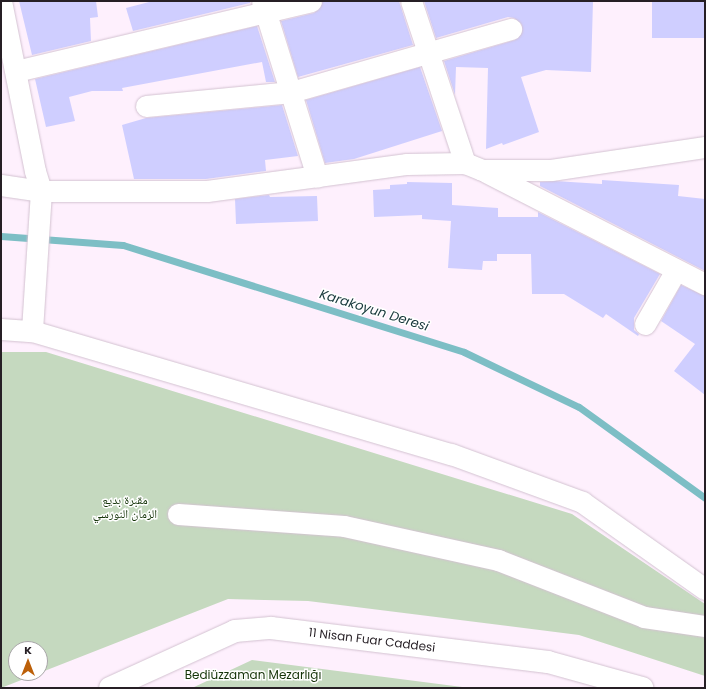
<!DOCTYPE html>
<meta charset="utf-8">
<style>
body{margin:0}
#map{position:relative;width:706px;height:689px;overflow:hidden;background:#fef0fd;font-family:Poppins,"Noto Naskh Arabic",sans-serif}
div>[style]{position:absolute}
.green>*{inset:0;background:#c5d9bf}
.stream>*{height:7px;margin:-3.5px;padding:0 3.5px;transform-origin:3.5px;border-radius:3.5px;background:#7dbec5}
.building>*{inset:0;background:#cfceff;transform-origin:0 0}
.roads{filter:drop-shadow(0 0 1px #d3c2d1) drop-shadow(0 0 1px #d3c2d1)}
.minor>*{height:21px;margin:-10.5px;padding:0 10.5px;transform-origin:10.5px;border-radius:10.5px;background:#fff}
.major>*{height:22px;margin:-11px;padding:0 11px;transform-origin:11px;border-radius:11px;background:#fff}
span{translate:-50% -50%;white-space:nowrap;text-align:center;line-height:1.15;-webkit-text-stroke:3px #fff;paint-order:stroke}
.park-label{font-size:12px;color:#143308}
.street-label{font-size:12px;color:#261f25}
.water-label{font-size:13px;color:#16363a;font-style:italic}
.frame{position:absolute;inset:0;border:2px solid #261f25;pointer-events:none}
.north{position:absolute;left:8px;top:641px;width:40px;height:40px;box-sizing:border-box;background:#fff;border:1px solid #a8a5a8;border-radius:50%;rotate:0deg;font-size:11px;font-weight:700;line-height:16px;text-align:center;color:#261f25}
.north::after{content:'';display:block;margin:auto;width:14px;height:18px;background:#bc6009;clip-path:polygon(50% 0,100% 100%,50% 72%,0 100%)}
</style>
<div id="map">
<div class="green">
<i style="clip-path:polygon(evenodd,1px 352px,46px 352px,572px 514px,705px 604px,705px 676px,579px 635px,308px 601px,228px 599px,1px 688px,1px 352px,16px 649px,40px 649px,40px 673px,16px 673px,16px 649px)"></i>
<i style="clip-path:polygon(252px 660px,470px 688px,192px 688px)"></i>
</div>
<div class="stream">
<i style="left:1px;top:236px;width:122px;rotate:4.2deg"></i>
<i style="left:123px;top:245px;width:357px;rotate:17.4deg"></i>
<i style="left:464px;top:352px;width:127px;rotate:25.6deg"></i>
<i style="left:579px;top:407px;width:155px;rotate:35.8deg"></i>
</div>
<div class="building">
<i style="clip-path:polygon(19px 1px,96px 1px,98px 17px,90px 18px,91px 41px,32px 55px)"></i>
<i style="clip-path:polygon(153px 1px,250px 1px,250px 3px,133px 31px,126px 8px)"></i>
<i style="clip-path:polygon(323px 1px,399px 1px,413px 45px,298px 77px,281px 21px,314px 13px,319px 9px)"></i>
<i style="clip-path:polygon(424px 1px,593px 1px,591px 72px,546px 70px,521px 77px,539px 132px,503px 145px,502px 143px,486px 149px,488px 68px,456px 67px,455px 95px,444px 61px,515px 40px,522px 32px,522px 25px,514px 18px,508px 17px,436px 38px)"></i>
<i style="left:652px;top:1px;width:53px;height:37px"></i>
<i style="clip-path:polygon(257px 26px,275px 82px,266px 82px,262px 62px,122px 88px,123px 91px,92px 91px,69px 97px,75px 121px,46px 127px,35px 79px)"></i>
<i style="clip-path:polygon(420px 67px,442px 131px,354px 159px,325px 163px,306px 100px)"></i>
<i style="clip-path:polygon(282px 105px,298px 156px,265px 160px,266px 171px,206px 179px,134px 179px,122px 125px,146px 118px)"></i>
<i style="clip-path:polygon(602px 180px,679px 185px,678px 196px,705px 199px,705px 271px,540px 186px,540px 182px,555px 181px,602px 184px)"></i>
<i style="clip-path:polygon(407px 182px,452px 183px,452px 207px,452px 205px,498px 208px,498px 217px,538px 217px,538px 212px,660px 274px,634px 318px,634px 330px,639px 334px,638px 336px,606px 314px,603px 318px,564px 294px,532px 294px,531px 254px,497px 254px,497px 261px,483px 261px,482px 270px,448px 268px,451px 221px,422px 219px,422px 215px,374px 217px,373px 190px,390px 189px,390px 185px,407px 184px)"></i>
<i style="clip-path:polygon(269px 195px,270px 197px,317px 196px,318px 221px,236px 224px,235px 199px)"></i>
<i style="clip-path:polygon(681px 285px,705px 296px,705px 395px,674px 371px,695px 344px,661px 321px)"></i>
</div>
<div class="roads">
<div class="minor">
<i style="left:1px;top:1px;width:173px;rotate:78.7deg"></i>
<i style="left:35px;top:171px;width:21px;rotate:73deg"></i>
<i style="left:41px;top:191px;width:140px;rotate:93.7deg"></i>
<i style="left:262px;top:1px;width:184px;rotate:72.6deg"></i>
<i style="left:411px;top:1px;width:171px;rotate:71.6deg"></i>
<i style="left:16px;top:71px;width:303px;rotate:-13.3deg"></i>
<i style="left:146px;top:106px;width:146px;rotate:-5.5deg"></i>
<i style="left:291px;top:92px;width:229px;rotate:-16deg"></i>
<i style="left:486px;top:172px;width:246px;rotate:27.1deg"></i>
<i style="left:1px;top:185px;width:40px;rotate:8.5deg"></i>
<i style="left:41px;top:191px;width:166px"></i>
<i style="left:207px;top:191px;width:202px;rotate:-7.7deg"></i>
<i style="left:407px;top:164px;width:58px;rotate:-1deg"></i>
<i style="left:465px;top:163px;width:18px;rotate:22deg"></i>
<i style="left:482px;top:170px;width:69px"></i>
<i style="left:551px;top:170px;width:156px;rotate:-8.5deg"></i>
<i style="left:645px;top:324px;width:62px;rotate:-60.1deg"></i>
<i style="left:1px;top:329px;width:31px;rotate:4deg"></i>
<i style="left:32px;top:331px;width:437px;rotate:16.4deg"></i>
<i style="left:451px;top:454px;width:140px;rotate:20.1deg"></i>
<i style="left:582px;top:502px;width:151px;rotate:35.3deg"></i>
<i style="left:178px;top:514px;width:166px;rotate:4.1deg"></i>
<i style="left:344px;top:526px;width:158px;rotate:12.4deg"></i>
<i style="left:498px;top:560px;width:157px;rotate:21.3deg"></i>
<i style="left:644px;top:617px;width:62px;rotate:8.4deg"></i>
</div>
<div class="major">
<i style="left:110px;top:688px;width:137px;rotate:-24.5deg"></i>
<i style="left:235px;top:631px;width:36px;rotate:-5deg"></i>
<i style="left:271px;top:628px;width:279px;rotate:7deg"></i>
<i style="left:548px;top:662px;width:98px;rotate:15.5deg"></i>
</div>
</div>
<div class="park-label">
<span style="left:125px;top:507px">مقبرة بديع<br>الزمان النورسي</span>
<span style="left:253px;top:675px">Bediüzzaman Mezarlığı</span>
</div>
<div class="street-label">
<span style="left:372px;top:640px;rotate:7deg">11 Nisan Fuar Caddesi</span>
</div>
<div class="water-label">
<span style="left:374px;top:311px;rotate:17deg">Karakoyun Deresi</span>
</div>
<div class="frame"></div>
<div class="north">K</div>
</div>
